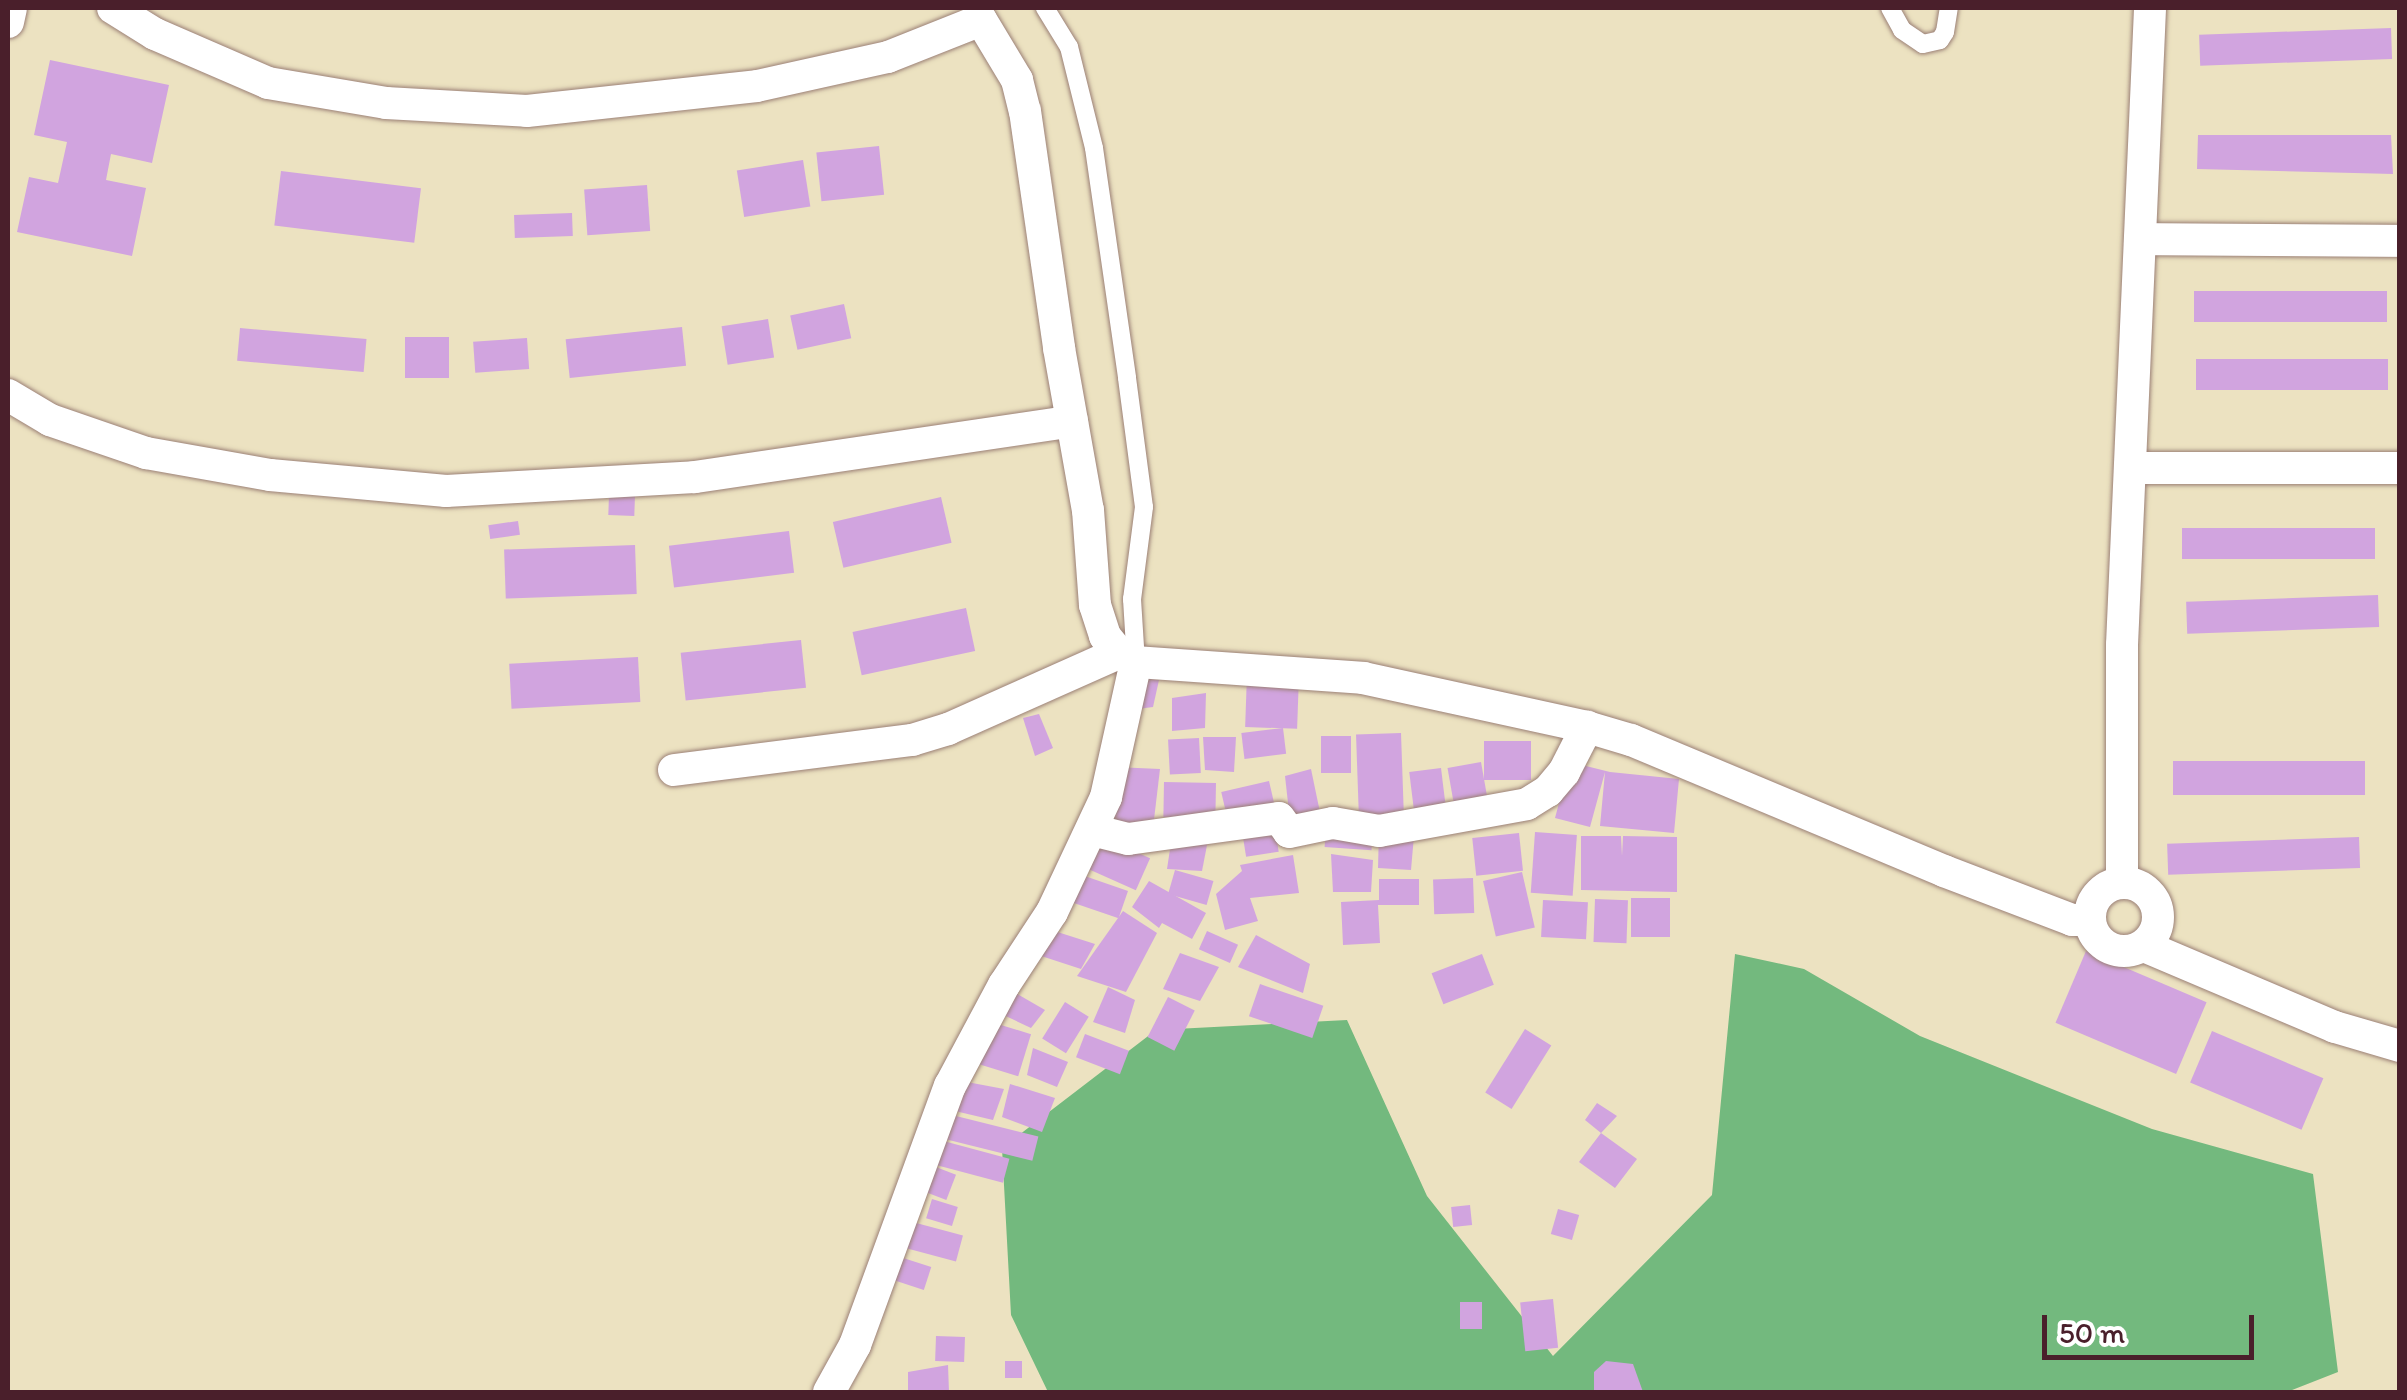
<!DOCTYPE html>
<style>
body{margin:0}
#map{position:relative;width:2407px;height:1400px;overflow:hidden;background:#ece2c1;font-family:Itim,sans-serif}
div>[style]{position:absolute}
.forest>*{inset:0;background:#73b97e}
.building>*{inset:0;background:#d1a4df;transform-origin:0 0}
.roads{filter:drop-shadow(0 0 2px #9b8076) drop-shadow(0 0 2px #9b8076)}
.lane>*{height:18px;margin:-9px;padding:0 9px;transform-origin:9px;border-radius:9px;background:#fff}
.street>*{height:32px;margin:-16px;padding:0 16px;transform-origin:16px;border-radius:16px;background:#fff}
.street>.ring{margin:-16px;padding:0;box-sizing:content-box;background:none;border:32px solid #fff;border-radius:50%}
span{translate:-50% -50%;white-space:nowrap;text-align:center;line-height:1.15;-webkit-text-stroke:8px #fff;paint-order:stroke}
.frame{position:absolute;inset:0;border:10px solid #4a1f2b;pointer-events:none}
.scale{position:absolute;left:2042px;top:1315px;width:212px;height:45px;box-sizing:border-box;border:5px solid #4a1f2b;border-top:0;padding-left:12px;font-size:30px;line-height:35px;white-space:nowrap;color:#4a1f2b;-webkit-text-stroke:8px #fff;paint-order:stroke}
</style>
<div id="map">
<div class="forest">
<i style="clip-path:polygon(1735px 954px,1804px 969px,1920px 1036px,2152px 1129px,2313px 1174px,2338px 1372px,2287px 1392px,1048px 1392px,1011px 1315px,1002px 1148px,1156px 1030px,1347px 1020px,1427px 1196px,1553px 1356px,1712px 1195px)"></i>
</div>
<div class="building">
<i style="left:2391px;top:28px;width:31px;height:192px;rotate:88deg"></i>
<i style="clip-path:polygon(50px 60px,169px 85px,152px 163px,111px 154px,106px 180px,146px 188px,132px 256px,17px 232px,29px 177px,58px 183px,67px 142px,34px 135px)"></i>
<i style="clip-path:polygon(2198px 135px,2391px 135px,2393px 174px,2197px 169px)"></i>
<i style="left:879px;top:146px;width:49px;height:63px;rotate:84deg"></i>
<i style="left:803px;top:160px;width:47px;height:67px;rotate:81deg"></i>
<i style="left:281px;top:171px;width:141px;height:55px;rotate:7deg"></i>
<i style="left:647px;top:185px;width:46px;height:63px;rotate:86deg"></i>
<i style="left:572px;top:213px;width:23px;height:58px;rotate:88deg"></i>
<i style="left:2387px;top:291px;width:31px;height:193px;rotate:90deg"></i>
<i style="left:844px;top:304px;width:35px;height:55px;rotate:78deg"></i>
<i style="left:768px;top:319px;width:39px;height:47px;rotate:81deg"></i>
<i style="left:682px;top:327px;width:39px;height:117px;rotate:84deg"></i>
<i style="left:240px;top:328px;width:127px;height:33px;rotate:5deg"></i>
<i style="left:449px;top:337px;width:41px;height:44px;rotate:90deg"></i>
<i style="left:527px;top:338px;width:31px;height:54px;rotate:86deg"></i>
<i style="left:2388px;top:359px;width:31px;height:192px;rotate:90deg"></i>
<i style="left:609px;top:495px;width:26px;height:20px;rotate:2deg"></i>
<i style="left:941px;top:497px;width:47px;height:111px;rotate:77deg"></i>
<i style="left:518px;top:521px;width:14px;height:30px;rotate:82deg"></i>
<i style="left:2375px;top:528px;width:31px;height:193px;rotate:90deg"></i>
<i style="left:789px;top:531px;width:42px;height:121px;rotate:83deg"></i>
<i style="left:635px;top:545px;width:49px;height:131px;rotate:88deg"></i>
<i style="left:2378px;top:595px;width:32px;height:192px;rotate:88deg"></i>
<i style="left:966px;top:608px;width:44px;height:116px;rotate:78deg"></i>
<i style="left:801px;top:640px;width:48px;height:121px;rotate:84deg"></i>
<i style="left:638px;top:657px;width:45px;height:129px;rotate:87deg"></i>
<i style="left:1247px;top:674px;width:52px;height:53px;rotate:2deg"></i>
<i style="clip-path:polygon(1138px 678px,1159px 680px,1153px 707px,1130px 710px)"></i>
<i style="clip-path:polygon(1206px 693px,1205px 728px,1172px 731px,1172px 698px)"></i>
<i style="clip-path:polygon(1039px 714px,1053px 748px,1035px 756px,1023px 718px)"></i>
<i style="left:1283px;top:728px;width:26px;height:42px;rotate:83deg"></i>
<i style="left:1401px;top:733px;width:93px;height:45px;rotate:88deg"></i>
<i style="left:1321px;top:736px;width:30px;height:37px"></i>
<i style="clip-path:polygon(1203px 737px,1236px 737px,1234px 772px,1205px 770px)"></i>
<i style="left:1199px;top:738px;width:35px;height:31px;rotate:87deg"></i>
<i style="left:1531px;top:741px;width:39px;height:47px;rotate:90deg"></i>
<i style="left:2173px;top:761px;width:192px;height:34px"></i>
<i style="left:1481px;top:762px;width:46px;height:34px;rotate:80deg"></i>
<i style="clip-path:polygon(1570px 762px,1610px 772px,1679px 779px,1674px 833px,1600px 826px,1605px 772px,1590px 827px,1555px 818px)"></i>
<i style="clip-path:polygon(1115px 767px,1160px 769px,1153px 828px,1101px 828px)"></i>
<i style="left:1441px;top:768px;width:47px;height:32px;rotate:83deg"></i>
<i style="clip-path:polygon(1311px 769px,1322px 822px,1290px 821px,1285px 776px)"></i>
<i style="left:1269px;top:781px;width:32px;height:49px;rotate:77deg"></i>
<i style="left:1164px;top:782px;width:52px;height:35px;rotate:1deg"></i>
<i style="left:1274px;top:822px;width:30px;height:33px;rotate:81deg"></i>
<i style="clip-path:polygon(1415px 824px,1411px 870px,1378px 868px,1379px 831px)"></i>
<i style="left:1326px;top:827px;width:47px;height:20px;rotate:4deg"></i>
<i style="left:1535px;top:832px;width:42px;height:61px;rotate:4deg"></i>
<i style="left:1519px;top:833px;width:38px;height:47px;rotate:84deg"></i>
<i style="left:1098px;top:835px;width:57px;height:35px;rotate:24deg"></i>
<i style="clip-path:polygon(1172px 836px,1208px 840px,1202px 871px,1167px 869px)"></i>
<i style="clip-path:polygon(1581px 836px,1621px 836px,1622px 856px,1623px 836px,1677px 837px,1677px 892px,1581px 890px)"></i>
<i style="left:2359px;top:837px;width:31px;height:192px;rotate:88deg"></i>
<i style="clip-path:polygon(1331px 854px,1373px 860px,1371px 892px,1333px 892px)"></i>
<i style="clip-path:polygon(1293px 855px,1299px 893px,1250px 898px,1258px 921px,1225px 930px,1216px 894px,1242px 871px,1240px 865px)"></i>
<i style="left:1175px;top:870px;width:40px;height:25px;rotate:16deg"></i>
<i style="left:1522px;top:872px;width:57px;height:40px;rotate:77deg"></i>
<i style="left:1076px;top:873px;width:55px;height:29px;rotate:19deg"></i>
<i style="left:1473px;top:878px;width:35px;height:40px;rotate:88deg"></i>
<i style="clip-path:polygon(1379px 879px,1419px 879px,1419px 905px,1378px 905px,1380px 943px,1343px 945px,1341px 902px,1379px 900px)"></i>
<i style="clip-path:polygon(1149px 881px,1206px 913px,1192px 939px,1162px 923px,1159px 928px,1132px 907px)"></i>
<i style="left:1631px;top:898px;width:39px;height:39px"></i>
<i style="left:1595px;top:899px;width:33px;height:43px;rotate:2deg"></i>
<i style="left:1543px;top:900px;width:45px;height:37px;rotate:3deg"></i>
<i style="clip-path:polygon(1123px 911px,1157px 933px,1126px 992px,1077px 976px)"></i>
<i style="clip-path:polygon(1045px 928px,1095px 944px,1081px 969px,1032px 953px)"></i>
<i style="left:1207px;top:931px;width:34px;height:20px;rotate:24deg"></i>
<i style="clip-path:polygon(1256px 935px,1310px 964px,1303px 993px,1238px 967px)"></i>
<i style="left:2086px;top:951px;width:131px;height:78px;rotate:23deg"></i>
<i style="clip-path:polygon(1180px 953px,1219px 967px,1200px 1001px,1163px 989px)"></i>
<i style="left:1482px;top:954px;width:33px;height:54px;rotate:69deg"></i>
<i style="left:1260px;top:984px;width:67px;height:34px;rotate:19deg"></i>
<i style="clip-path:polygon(1005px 987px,1045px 1010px,1031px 1028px,993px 1010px)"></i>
<i style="clip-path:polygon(1108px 987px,1135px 1000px,1125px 1033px,1093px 1022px)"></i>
<i style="left:1168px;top:997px;width:30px;height:45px;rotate:27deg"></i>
<i style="left:1065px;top:1002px;width:28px;height:43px;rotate:32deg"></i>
<i style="left:988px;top:1021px;width:45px;height:44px;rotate:17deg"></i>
<i style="left:1525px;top:1029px;width:31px;height:75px;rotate:32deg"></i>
<i style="left:2212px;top:1031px;width:121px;height:56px;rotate:23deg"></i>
<i style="left:1085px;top:1034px;width:47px;height:25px;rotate:21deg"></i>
<i style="clip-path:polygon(1033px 1048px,1068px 1062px,1057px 1087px,1027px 1075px)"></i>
<i style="clip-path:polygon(967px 1082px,1004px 1089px,993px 1120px,955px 1111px)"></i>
<i style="clip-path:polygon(1010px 1084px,1055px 1098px,1042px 1132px,1002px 1117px)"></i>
<i style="clip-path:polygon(1597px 1103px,1617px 1116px,1601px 1133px,1637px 1159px,1615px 1188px,1579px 1162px,1601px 1133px,1585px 1120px)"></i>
<i style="left:952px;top:1115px;width:89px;height:25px;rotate:14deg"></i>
<i style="left:936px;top:1139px;width:76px;height:25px;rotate:15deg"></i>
<i style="left:928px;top:1164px;width:30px;height:27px;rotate:21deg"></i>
<i style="left:932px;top:1199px;width:27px;height:20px;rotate:17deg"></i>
<i style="left:1470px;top:1205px;width:20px;height:19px;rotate:84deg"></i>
<i style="left:1558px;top:1209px;width:22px;height:26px;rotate:16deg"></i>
<i style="left:905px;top:1220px;width:60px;height:27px;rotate:15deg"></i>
<i style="left:897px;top:1256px;width:36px;height:24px;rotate:18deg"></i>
<i style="left:1553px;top:1299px;width:49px;height:33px;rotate:84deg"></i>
<i style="left:1460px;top:1302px;width:22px;height:27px"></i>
<i style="left:936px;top:1336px;width:29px;height:25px;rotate:2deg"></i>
<i style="left:1005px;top:1361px;width:17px;height:17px"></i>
<i style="clip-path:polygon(1606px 1361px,1633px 1364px,1643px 1392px,1594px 1392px,1594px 1372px)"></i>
<i style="clip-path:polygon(948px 1365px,949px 1392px,908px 1392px,908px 1372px)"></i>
</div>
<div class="roads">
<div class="lane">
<i style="left:1045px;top:8px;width:46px;rotate:58.4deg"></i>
<i style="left:1069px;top:47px;width:104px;rotate:76.1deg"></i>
<i style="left:1094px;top:148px;width:232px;rotate:81.8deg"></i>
<i style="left:1127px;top:378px;width:130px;rotate:82.5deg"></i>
<i style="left:1144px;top:507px;width:93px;rotate:97.4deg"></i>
<i style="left:1132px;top:599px;width:63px;rotate:86.4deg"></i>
<i style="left:1890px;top:8px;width:25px;rotate:61deg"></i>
<i style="left:1902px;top:30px;width:25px;rotate:34deg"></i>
<i style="left:1923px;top:44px;width:17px;rotate:-13deg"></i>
<i style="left:1940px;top:40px;width:9px;rotate:-58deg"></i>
<i style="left:1945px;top:32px;width:24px;rotate:-81deg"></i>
</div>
<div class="street">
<i style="left:113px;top:8px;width:49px;rotate:31.8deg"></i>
<i style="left:155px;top:34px;width:123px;rotate:23.4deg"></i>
<i style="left:268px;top:83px;width:120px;rotate:9.6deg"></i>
<i style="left:386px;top:103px;width:141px;rotate:3.2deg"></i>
<i style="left:527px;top:111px;width:231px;rotate:-6.2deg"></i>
<i style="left:757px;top:86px;width:134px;rotate:-12.5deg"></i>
<i style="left:888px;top:57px;width:100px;rotate:-21.7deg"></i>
<i style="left:981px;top:20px;width:70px;rotate:59deg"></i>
<i style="left:1017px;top:80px;width:32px;rotate:76deg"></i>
<i style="left:1025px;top:111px;width:239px;rotate:81.8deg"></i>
<i style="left:1059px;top:348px;width:165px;rotate:79.9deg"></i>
<i style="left:1088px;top:510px;width:95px;rotate:85.8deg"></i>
<i style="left:1095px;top:605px;width:33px;rotate:72deg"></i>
<i style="left:1105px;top:636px;width:22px;rotate:51deg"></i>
<i style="left:1119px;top:653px;width:19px;rotate:28deg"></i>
<i style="left:1136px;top:662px;width:228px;rotate:4deg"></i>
<i style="left:1363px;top:678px;width:229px;rotate:12.3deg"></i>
<i style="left:1587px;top:727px;width:46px;rotate:16.5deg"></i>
<i style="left:1631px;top:740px;width:339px;rotate:22.7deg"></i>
<i style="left:1944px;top:871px;width:137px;rotate:20.9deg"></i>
<i style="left:2072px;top:920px;width:17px"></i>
<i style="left:8px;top:22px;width:14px;rotate:-78deg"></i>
<i style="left:2140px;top:239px;width:260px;rotate:0.4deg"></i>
<i style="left:8px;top:395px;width:49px;rotate:30.8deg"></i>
<i style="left:50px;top:420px;width:102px;rotate:19deg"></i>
<i style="left:146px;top:453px;width:126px;rotate:10.1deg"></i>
<i style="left:270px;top:475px;width:177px;rotate:5.2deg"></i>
<i style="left:446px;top:491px;width:249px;rotate:-3.2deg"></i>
<i style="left:695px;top:477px;width:381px;rotate:-8.4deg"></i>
<i style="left:2130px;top:468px;width:270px"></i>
<i style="left:674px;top:770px;width:240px;rotate:-7.2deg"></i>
<i style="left:912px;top:740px;width:38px;rotate:-17deg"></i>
<i style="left:948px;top:729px;width:187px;rotate:-24deg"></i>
<i style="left:1092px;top:830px;width:37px;rotate:14deg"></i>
<i style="left:1128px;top:839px;width:152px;rotate:-7.9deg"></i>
<i style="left:1279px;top:818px;width:17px;rotate:54deg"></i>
<i style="left:1289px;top:832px;width:45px;rotate:-11.6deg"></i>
<i style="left:1333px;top:823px;width:47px;rotate:9.9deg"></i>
<i style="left:1379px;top:831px;width:150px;rotate:-10.3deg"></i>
<i style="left:1527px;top:804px;width:25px;rotate:-32deg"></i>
<i style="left:1548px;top:791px;width:25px;rotate:-50deg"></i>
<i style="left:1564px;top:772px;width:51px;rotate:-62.9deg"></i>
<i style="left:2122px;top:882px;width:237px;rotate:-90deg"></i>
<i style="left:2122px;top:645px;width:638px;rotate:-87.48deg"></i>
<i class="ring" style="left:2090px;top:883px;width:36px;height:36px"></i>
<i style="left:2144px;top:946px;width:207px;rotate:23deg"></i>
<i style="left:2335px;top:1027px;width:68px;rotate:16.3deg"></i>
<i style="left:829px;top:1392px;width:54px;rotate:-61deg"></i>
<i style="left:855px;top:1345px;width:276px;rotate:-69.9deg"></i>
<i style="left:950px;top:1086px;width:115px;rotate:-61.9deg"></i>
<i style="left:1004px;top:985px;width:87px;rotate:-56.7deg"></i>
<i style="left:1052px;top:912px;width:127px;rotate:-64.8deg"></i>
<i style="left:1106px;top:797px;width:138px;rotate:-77.5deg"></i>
</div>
</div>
<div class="frame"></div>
<div class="scale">50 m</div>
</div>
